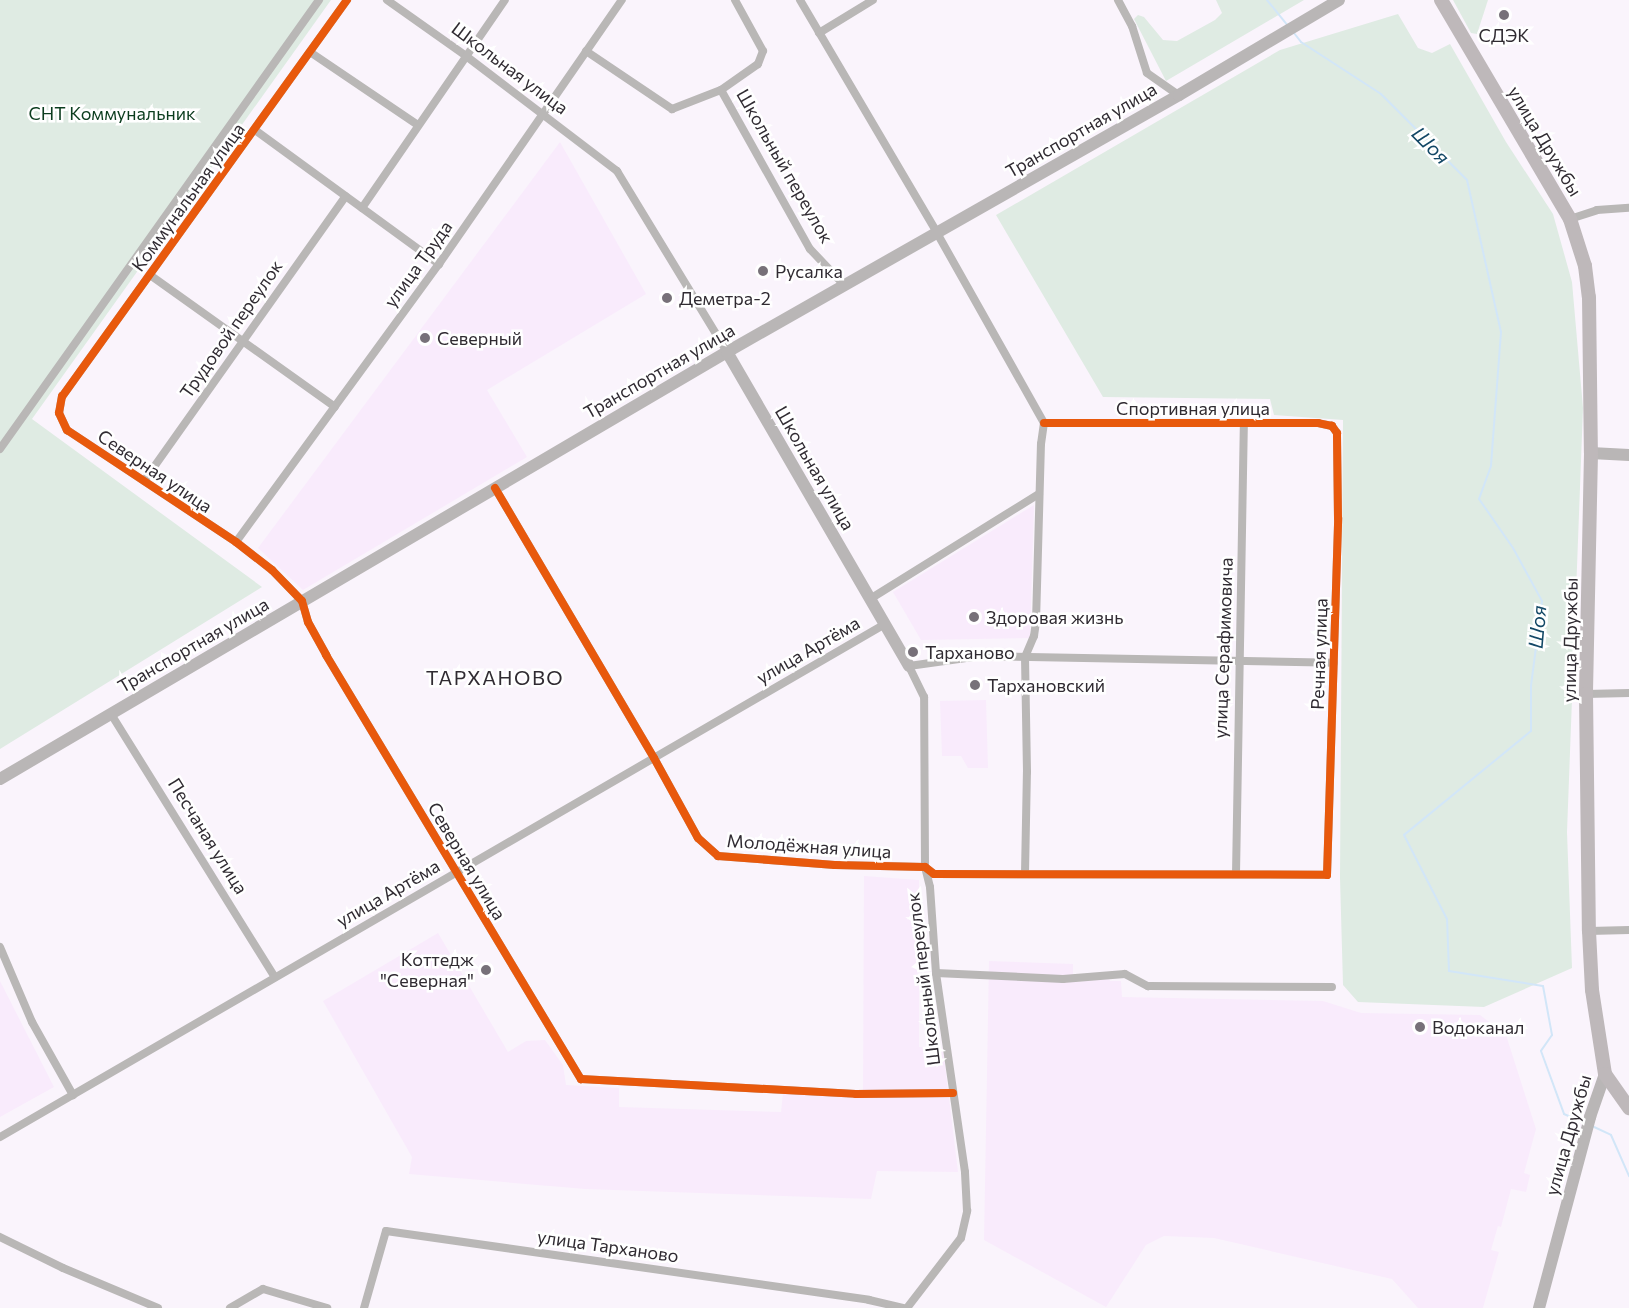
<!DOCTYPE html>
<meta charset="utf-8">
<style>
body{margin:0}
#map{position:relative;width:1629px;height:1308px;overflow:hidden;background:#faf4fc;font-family:Commissioner,sans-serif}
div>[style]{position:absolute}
.built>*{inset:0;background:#f9ebfc}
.green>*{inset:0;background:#dfebe3}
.stream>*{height:2px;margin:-1px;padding:0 1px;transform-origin:1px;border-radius:1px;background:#d2e6f8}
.street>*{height:8px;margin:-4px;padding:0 4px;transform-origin:4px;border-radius:4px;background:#b9b7b6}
.secondary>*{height:12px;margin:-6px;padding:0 6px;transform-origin:6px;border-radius:6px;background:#b9b6b6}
.primary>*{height:14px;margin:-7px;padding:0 7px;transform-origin:7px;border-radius:7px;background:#beb8ba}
.cycleway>*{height:8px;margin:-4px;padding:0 4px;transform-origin:4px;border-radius:4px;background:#e8590c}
.dots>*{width:16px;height:16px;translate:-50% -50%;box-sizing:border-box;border:3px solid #fff;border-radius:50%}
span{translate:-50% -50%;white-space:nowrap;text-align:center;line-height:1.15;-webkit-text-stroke:5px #fff;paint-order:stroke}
.poi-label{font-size:18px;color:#302b32}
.left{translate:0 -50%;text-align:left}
.right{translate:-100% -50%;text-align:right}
.street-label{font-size:18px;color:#302b32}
.park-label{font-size:18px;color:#0b3d1e}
.water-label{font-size:20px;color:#134866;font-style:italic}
.neighbourhood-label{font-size:20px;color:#302b32;letter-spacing:1.5px}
</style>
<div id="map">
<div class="built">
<i style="clip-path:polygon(560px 142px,646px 294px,487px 390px,527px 457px,303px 590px,258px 548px)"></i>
<i style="clip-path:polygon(1034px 505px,1030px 638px,921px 640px,893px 592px)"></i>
<i style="clip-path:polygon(986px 700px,988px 768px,968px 768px,961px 756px,942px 756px,940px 701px)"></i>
<i style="clip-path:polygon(864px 876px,919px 880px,919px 1047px,943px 1048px,958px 1172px,877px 1171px,871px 1199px,585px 1189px,409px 1174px,412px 1157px,323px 1001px,438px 933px,508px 1052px,526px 1041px,545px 1040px,563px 1065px,566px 1085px,619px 1088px,619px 1107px,781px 1112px,783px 1093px,863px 1096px)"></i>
<i style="clip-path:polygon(989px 961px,1073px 964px,1073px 982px,1109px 979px,1110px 981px,1121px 981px,1122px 997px,1323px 1001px,1361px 1013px,1480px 1015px,1506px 1035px,1536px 1129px,1524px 1173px,1530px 1175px,1526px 1192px,1511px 1189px,1501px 1227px,1498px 1226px,1491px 1250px,1499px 1252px,1483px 1308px,1418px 1308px,1392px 1279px,1214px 1238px,1164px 1236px,1146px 1245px,1106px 1307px,984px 1240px)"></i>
<i style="clip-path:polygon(0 981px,54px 1087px,0 1117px)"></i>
</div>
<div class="green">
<i style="clip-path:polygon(0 0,331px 0,32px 419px,262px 587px,0 749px)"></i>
<i style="clip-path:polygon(1216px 0,1304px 0,1166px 81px,1134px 19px,1138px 15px,1144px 17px,1163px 40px,1177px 41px,1215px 20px,1222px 13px)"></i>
<i style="clip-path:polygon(1453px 0,1488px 0,1477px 34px,1471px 33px)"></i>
<i style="clip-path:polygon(1398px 14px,1418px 48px,1432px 53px,1450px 44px,1506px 142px,1553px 214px,1572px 282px,1583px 408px,1567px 832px,1572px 968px,1484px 1007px,1358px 1002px,1343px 985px,1340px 878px,1343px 420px,1274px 415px,1270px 399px,1103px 397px,996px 215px,1280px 50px)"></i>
</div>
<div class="stream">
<i style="left:1267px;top:0;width:33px;rotate:51deg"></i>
<i style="left:1294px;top:33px;width:11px;rotate:52deg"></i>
<i style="left:1301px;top:42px;width:95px;rotate:33deg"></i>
<i style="left:1381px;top:94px;width:122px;rotate:45deg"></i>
<i style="left:1467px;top:180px;width:156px;rotate:77.4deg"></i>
<i style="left:1501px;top:332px;width:134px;rotate:94.3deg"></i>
<i style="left:1491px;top:466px;width:35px;rotate:110deg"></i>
<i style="left:1479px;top:499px;width:60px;rotate:55.2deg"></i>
<i style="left:1513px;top:548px;width:60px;rotate:61.3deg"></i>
<i style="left:1542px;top:601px;width:86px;rotate:97.4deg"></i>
<i style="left:1531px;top:686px;width:45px;rotate:90deg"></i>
<i style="left:1531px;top:731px;width:164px;rotate:140.7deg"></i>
<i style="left:1404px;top:835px;width:94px;rotate:62.9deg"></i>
<i style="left:1447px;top:919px;width:52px;rotate:87.8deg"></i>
<i style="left:1449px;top:971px;width:95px;rotate:9.1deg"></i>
<i style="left:1543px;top:986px;width:50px;rotate:79.6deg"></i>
<i style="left:1552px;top:1035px;width:19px;rotate:125deg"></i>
<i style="left:1541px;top:1051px;width:67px;rotate:69.9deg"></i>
<i style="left:1564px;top:1114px;width:22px;rotate:24deg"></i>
<i style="left:1592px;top:1126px;width:21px;rotate:25deg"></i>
<i style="left:1611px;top:1135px;width:45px;rotate:66.3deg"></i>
</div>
<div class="street">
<i style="left:347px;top:0;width:488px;rotate:125.7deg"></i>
<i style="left:62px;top:396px;width:17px;rotate:100deg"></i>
<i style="left:59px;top:413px;width:19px;rotate:65deg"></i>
<i style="left:67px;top:430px;width:203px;rotate:33.5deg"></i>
<i style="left:236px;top:542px;width:46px;rotate:37.9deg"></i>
<i style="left:272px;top:570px;width:43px;rotate:45.9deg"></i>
<i style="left:302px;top:601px;width:22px;rotate:74deg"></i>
<i style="left:308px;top:622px;width:38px;rotate:61deg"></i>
<i style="left:326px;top:655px;width:495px;rotate:59deg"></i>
<i style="left:581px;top:1079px;width:275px;rotate:3.1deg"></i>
<i style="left:856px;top:1094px;width:97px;rotate:-0.6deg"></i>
<i style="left:387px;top:0;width:97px;rotate:35.3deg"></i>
<i style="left:466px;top:56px;width:190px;rotate:37.3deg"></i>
<i style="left:617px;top:171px;width:212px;rotate:58.7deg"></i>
<i style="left:800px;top:0;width:270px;rotate:59.5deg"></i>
<i style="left:937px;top:233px;width:218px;rotate:60.6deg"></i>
<i style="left:1118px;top:0;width:30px;rotate:62deg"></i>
<i style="left:1132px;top:26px;width:49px;rotate:72.3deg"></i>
<i style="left:1147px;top:73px;width:39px;rotate:35deg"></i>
<i style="left:819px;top:33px;width:63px;rotate:-31.4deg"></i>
<i style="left:586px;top:51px;width:104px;rotate:34deg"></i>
<i style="left:672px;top:109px;width:53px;rotate:-21.2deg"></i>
<i style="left:721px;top:90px;width:45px;rotate:-35.1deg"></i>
<i style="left:758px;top:64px;width:14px;rotate:-69deg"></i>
<i style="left:763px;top:51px;width:58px;rotate:-118.8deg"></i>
<i style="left:310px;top:52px;width:130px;rotate:34.1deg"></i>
<i style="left:721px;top:90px;width:182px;rotate:60.8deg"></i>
<i style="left:810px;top:249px;width:50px;rotate:46.6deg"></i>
<i style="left:255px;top:130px;width:228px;rotate:36.1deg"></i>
<i style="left:362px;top:208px;width:252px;rotate:-55.5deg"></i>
<i style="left:1570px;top:219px;width:28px;rotate:-18deg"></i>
<i style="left:1597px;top:210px;width:32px;rotate:-4deg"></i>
<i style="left:150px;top:275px;width:227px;rotate:35.5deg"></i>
<i style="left:0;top:449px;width:551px;rotate:-54.61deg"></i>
<i style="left:144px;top:481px;width:349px;rotate:-54.7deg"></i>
<i style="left:495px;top:488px;width:313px;rotate:59.5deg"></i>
<i style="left:654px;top:758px;width:91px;rotate:61.2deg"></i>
<i style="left:698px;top:838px;width:27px;rotate:42deg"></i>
<i style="left:718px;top:856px;width:117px;rotate:4.4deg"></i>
<i style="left:835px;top:865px;width:90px;rotate:1.3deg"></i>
<i style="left:925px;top:867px;width:11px;rotate:38deg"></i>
<i style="left:934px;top:874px;width:393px;rotate:0.1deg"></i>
<i style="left:1327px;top:875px;width:357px;rotate:-88.2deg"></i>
<i style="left:1338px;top:518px;width:85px;rotate:-90.7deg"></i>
<i style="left:1337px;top:433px;width:9px;rotate:-126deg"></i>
<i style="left:1332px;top:426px;width:14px;rotate:-168deg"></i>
<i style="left:1318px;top:423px;width:274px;rotate:180deg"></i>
<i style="left:236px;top:542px;width:344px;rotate:-53.9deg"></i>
<i style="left:439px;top:264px;width:321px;rotate:-55.3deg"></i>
<i style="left:870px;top:599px;width:199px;rotate:-31.9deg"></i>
<i style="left:1586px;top:694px;width:43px;rotate:-1.3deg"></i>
<i style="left:111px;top:714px;width:310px;rotate:58.1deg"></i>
<i style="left:1025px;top:873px;width:101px;rotate:-88.9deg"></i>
<i style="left:1027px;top:772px;width:115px;rotate:-91deg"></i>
<i style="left:1025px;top:657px;width:23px;rotate:-67deg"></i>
<i style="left:1034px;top:636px;width:14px;rotate:-82deg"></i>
<i style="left:1036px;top:622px;width:178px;rotate:-88.4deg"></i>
<i style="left:1041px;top:444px;width:21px;rotate:-82deg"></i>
<i style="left:1236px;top:874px;width:450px;rotate:-89deg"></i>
<i style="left:1589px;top:931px;width:40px;rotate:-1.4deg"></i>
<i style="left:0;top:947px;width:82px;rotate:66.9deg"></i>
<i style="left:32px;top:1022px;width:84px;rotate:60.7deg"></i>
<i style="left:936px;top:973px;width:127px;rotate:2.7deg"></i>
<i style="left:1063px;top:979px;width:62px;rotate:-4.6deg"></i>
<i style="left:1125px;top:974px;width:26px;rotate:28deg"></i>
<i style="left:1148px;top:986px;width:184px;rotate:0.3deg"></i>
<i style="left:0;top:1137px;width:1023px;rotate:-30.1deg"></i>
<i style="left:0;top:1237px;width:70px;rotate:26.2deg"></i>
<i style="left:63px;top:1268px;width:103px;rotate:22.8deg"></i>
<i style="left:230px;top:1308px;width:38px;rotate:-30deg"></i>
<i style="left:263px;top:1289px;width:67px;rotate:16.5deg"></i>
<i style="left:364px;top:1308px;width:80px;rotate:-74.1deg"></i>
<i style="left:386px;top:1231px;width:488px;rotate:8.1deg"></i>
<i style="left:869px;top:1300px;width:37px;rotate:13deg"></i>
<i style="left:907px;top:1308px;width:88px;rotate:-52.4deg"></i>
<i style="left:961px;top:1238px;width:28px;rotate:-77deg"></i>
<i style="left:967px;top:1211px;width:39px;rotate:-93deg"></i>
<i style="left:965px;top:1172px;width:201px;rotate:-98.3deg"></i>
<i style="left:936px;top:973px;width:86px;rotate:-94deg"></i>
<i style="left:930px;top:887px;width:21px;rotate:-104deg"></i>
<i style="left:925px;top:867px;width:170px;rotate:-90.3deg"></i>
<i style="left:924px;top:697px;width:34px;rotate:-116deg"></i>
<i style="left:909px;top:666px;width:72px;rotate:-8deg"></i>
<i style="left:980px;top:656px;width:354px;rotate:1.1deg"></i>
</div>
<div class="secondary">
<i style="left:727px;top:352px;width:363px;rotate:59.9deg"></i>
<i style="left:1591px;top:453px;width:38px;rotate:3deg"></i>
<i style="left:0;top:779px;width:843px;rotate:-30.43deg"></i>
<i style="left:727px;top:352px;width:520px;rotate:-29.62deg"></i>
<i style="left:1179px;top:95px;width:186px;rotate:-30.7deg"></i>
<i style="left:1539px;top:1308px;width:198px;rotate:-75deg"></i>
<i style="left:1590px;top:1117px;width:46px;rotate:-70.8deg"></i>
</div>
<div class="primary">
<i style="left:1441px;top:0;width:254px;rotate:59.5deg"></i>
<i style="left:1570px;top:219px;width:49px;rotate:72.3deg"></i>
<i style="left:1585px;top:266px;width:31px;rotate:83deg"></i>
<i style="left:1589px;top:297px;width:156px;rotate:89.3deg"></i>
<i style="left:1591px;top:453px;width:241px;rotate:91.2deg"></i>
<i style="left:1586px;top:694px;width:237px;rotate:89.3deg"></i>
<i style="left:1589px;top:931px;width:59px;rotate:87.1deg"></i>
<i style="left:1592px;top:990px;width:85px;rotate:81.2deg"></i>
<i style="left:1605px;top:1074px;width:42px;rotate:54.8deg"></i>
</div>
<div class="cycleway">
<i style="left:347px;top:0;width:488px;rotate:125.7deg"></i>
<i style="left:62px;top:396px;width:17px;rotate:100deg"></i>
<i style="left:59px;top:413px;width:19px;rotate:65deg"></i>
<i style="left:67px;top:430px;width:203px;rotate:33.5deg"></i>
<i style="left:236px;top:542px;width:46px;rotate:37.9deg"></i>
<i style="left:272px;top:570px;width:43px;rotate:45.9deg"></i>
<i style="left:302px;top:601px;width:22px;rotate:74deg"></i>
<i style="left:308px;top:622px;width:38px;rotate:61deg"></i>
<i style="left:326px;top:655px;width:495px;rotate:59deg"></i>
<i style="left:581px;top:1079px;width:275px;rotate:3.1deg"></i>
<i style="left:856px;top:1094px;width:97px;rotate:-0.6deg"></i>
<i style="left:495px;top:488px;width:313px;rotate:59.5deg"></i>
<i style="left:654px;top:758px;width:91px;rotate:61.2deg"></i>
<i style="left:698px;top:838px;width:27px;rotate:42deg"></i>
<i style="left:718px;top:856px;width:117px;rotate:4.4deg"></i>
<i style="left:835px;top:865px;width:90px;rotate:1.3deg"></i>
<i style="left:925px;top:867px;width:11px;rotate:38deg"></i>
<i style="left:934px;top:874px;width:393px;rotate:0.1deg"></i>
<i style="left:1327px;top:875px;width:357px;rotate:-88.2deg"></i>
<i style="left:1338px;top:518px;width:85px;rotate:-90.7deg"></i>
<i style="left:1337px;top:433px;width:9px;rotate:-126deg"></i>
<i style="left:1332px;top:426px;width:14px;rotate:-168deg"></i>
<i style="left:1318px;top:423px;width:274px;rotate:180deg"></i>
</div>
<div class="dots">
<i style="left:1504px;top:15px;background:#777179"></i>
<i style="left:763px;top:271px;background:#777179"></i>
<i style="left:667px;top:298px;background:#777179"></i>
<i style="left:425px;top:338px;background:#777179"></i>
<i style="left:974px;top:617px;background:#777179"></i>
<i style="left:913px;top:652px;background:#777179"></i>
<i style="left:975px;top:685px;background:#777179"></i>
<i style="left:486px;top:970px;background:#777179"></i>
<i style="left:1420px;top:1027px;background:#777179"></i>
</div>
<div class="poi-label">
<span style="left:1504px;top:35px">СДЭК</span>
<span class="left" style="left:775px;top:271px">Русалка</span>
<span class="left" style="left:679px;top:298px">Деметра-2</span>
<span class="left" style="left:437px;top:338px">Северный</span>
<span class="left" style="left:986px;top:617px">Здоровая жизнь</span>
<span class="left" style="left:925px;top:652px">Тарханово</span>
<span class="left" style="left:987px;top:685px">Тархановский</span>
<span class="right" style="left:474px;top:970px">Коттедж<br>"Северная"</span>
<span class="left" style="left:1432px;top:1027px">Водоканал</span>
</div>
<div class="street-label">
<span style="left:510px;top:68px;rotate:37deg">Школьная улица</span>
<span style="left:1081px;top:130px;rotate:-30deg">Транспортная улица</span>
<span style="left:1545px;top:141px;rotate:59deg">улица Дружбы</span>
<span style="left:785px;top:166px;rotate:60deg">Школьный переулок</span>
<span style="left:188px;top:197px;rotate:-54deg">Коммунальная улица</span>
<span style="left:418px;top:264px;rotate:-54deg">улица Труда</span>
<span style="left:231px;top:329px;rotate:-55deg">Трудовой переулок</span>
<span style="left:659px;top:371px;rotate:-30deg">Транспортная улица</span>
<span style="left:1193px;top:408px">Спортивная улица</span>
<span style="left:815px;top:468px;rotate:60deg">Школьная улица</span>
<span style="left:155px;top:471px;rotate:34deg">Северная улица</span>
<span style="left:1570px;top:640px;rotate:-89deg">улица Дружбы</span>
<span style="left:193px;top:645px;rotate:-30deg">Транспортная улица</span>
<span style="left:1223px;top:648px;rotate:-88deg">улица Серафимовича</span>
<span style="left:808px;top:650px;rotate:-30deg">улица Артёма</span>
<span style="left:1319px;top:654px;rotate:-88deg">Речная улица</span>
<span style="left:208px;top:836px;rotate:58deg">Песчаная улица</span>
<span style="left:809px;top:846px;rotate:4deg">Молодёжная улица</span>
<span style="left:467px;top:861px;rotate:59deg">Северная улица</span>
<span style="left:388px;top:893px;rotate:-30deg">улица Артёма</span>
<span style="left:923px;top:979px;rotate:-97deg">Школьный переулок</span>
<span style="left:1568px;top:1135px;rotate:-74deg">улица Дружбы</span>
<span style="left:608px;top:1246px;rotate:8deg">улица Тарханово</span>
</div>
<div class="park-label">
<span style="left:112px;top:113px">СНТ Коммунальник</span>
</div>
<div class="water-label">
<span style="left:1431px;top:145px;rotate:45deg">Шоя</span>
<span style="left:1537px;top:627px;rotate:-85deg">Шоя</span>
</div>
<div class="neighbourhood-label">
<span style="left:495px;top:677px">ТАРХАНОВО</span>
</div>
</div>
